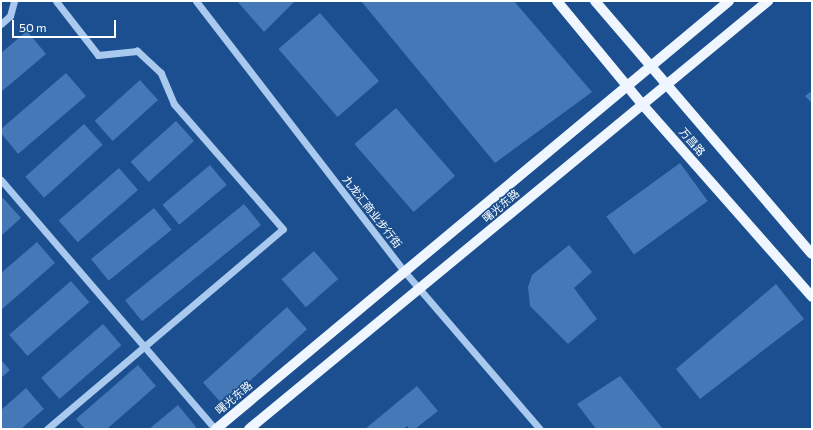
<!DOCTYPE html>
<meta charset="utf-8">
<style>
body{margin:0}
#map{position:relative;width:813px;height:430px;overflow:hidden;background:#1b4f8f;font-family:Commissioner,"Noto Sans SC",sans-serif}
div>[style]{position:absolute}
.building>*{inset:0;background:#4478b7;transform-origin:0 0}
.minor>*{height:7px;margin:-3.5px;padding:0 3.5px;transform-origin:3.5px;border-radius:3.5px;background:#a9c9ee}
.major>*{height:10px;margin:-5px;padding:0 5px;transform-origin:5px;border-radius:5px;background:#f0f6ff}
span{translate:-50% -50%;white-space:nowrap;text-align:center;line-height:1.15;-webkit-text-stroke:3px #1b4f8f;paint-order:stroke}
.street-label{font-size:11px;color:#fff}
.frame{position:absolute;inset:0;border:2px solid #fff;pointer-events:none}
.scale{position:absolute;left:12px;top:20px;width:104px;height:18px;box-sizing:border-box;border:2px solid #fff;border-top:0;padding-left:5px;font-size:12px;line-height:14px;white-space:nowrap;color:#fff;-webkit-text-stroke:3px #1b4f8f;paint-order:stroke}
</style>
<div id="map">
<div class="building">
<i style="clip-path:polygon(237px 1px,295px 1px,264px 32px)"></i>
<i style="clip-path:polygon(361px 1px,514px 1px,592px 92px,495px 163px)"></i>
<i style="left:320px;top:13px;width:90px;height:55px;rotate:49deg"></i>
<i style="clip-path:polygon(27px 31px,46px 54px,1px 92px,1px 53px)"></i>
<i style="clip-path:polygon(66px 73px,86px 96px,18px 154px,1px 133px,1px 129px)"></i>
<i style="left:140px;top:80px;width:27px;height:61px;rotate:48deg"></i>
<i style="clip-path:polygon(812px 91px,812px 103px,805px 96px)"></i>
<i style="left:396px;top:108px;width:90px;height:55px;rotate:49deg"></i>
<i style="left:176px;top:121px;width:27px;height:61px;rotate:48deg"></i>
<i style="left:84px;top:124px;width:28px;height:79px;rotate:48deg"></i>
<i style="left:680px;top:163px;width:47px;height:91px;rotate:54deg"></i>
<i style="left:210px;top:165px;width:26px;height:62px;rotate:50deg"></i>
<i style="left:119px;top:168px;width:29px;height:80px;rotate:49deg"></i>
<i style="clip-path:polygon(3px 198px,21px 218px,1px 236px,1px 199px)"></i>
<i style="left:244px;top:204px;width:27px;height:153px;rotate:51deg"></i>
<i style="left:154px;top:208px;width:28px;height:81px;rotate:51deg"></i>
<i style="clip-path:polygon(37px 242px,55px 263px,1px 310px,1px 273px)"></i>
<i style="clip-path:polygon(569px 245px,592px 272px,574px 288px,597px 319px,568px 344px,530px 306px,528px 287px,532px 275px)"></i>
<i style="left:314px;top:251px;width:37px;height:43px;rotate:49deg"></i>
<i style="left:71px;top:281px;width:28px;height:82px;rotate:49deg"></i>
<i style="clip-path:polygon(776px 284px,804px 319px,700px 399px,676px 369px)"></i>
<i style="left:287px;top:307px;width:30px;height:113px;rotate:48deg"></i>
<i style="left:103px;top:324px;width:28px;height:82px;rotate:49deg"></i>
<i style="clip-path:polygon(1px 360px,10px 370px,1px 378px)"></i>
<i style="clip-path:polygon(138px 365px,156px 386px,107px 429px,85px 429px,76px 419px)"></i>
<i style="clip-path:polygon(620px 376px,663px 429px,596px 429px,577px 404px)"></i>
<i style="clip-path:polygon(417px 386px,438px 411px,415px 429px,410px 429px,407px 426px,403px 429px,365px 429px)"></i>
<i style="clip-path:polygon(26px 388px,44px 409px,21px 429px,1px 429px,1px 410px)"></i>
<i style="clip-path:polygon(178px 405px,196px 427px,193px 429px,149px 429px)"></i>
</div>
<div class="minor">
<i style="left:196px;top:1px;width:341px;rotate:52.4deg"></i>
<i style="left:404px;top:271px;width:208px;rotate:49.3deg"></i>
<i style="left:1px;top:24px;width:12px;rotate:-42deg"></i>
<i style="left:10px;top:16px;width:16px;rotate:-75deg"></i>
<i style="left:1px;top:180px;width:328px;rotate:49.3deg"></i>
<i style="left:47px;top:429px;width:309px;rotate:-40.3deg"></i>
<i style="left:283px;top:229px;width:166px;rotate:-131.1deg"></i>
<i style="left:174px;top:104px;width:34px;rotate:-113deg"></i>
<i style="left:161px;top:73px;width:33px;rotate:-137deg"></i>
<i style="left:137px;top:51px;width:39px;rotate:174deg"></i>
<i style="left:98px;top:55px;width:68px;rotate:-127.9deg"></i>
</div>
<div class="major">
<i style="left:557px;top:1px;width:134px;rotate:50.5deg"></i>
<i style="left:642px;top:104px;width:257px;rotate:48.6deg"></i>
<i style="left:595px;top:1px;width:333px;rotate:49.4deg"></i>
<i style="left:216px;top:429px;width:668px;rotate:-39.84deg"></i>
<i style="left:249px;top:429px;width:673px;rotate:-39.51deg"></i>
</div>
<div class="street-label">
<span style="left:692px;top:142px;rotate:49deg">万昌路</span>
<span style="left:501px;top:206px;rotate:-40deg">曙光东路</span>
<span style="left:372px;top:212px;rotate:52deg">九龙汇商业步行街</span>
<span style="left:234px;top:398px;rotate:-40deg">曙光东路</span>
</div>
<div class="frame"></div>
<div class="scale">50 m</div>
</div>
